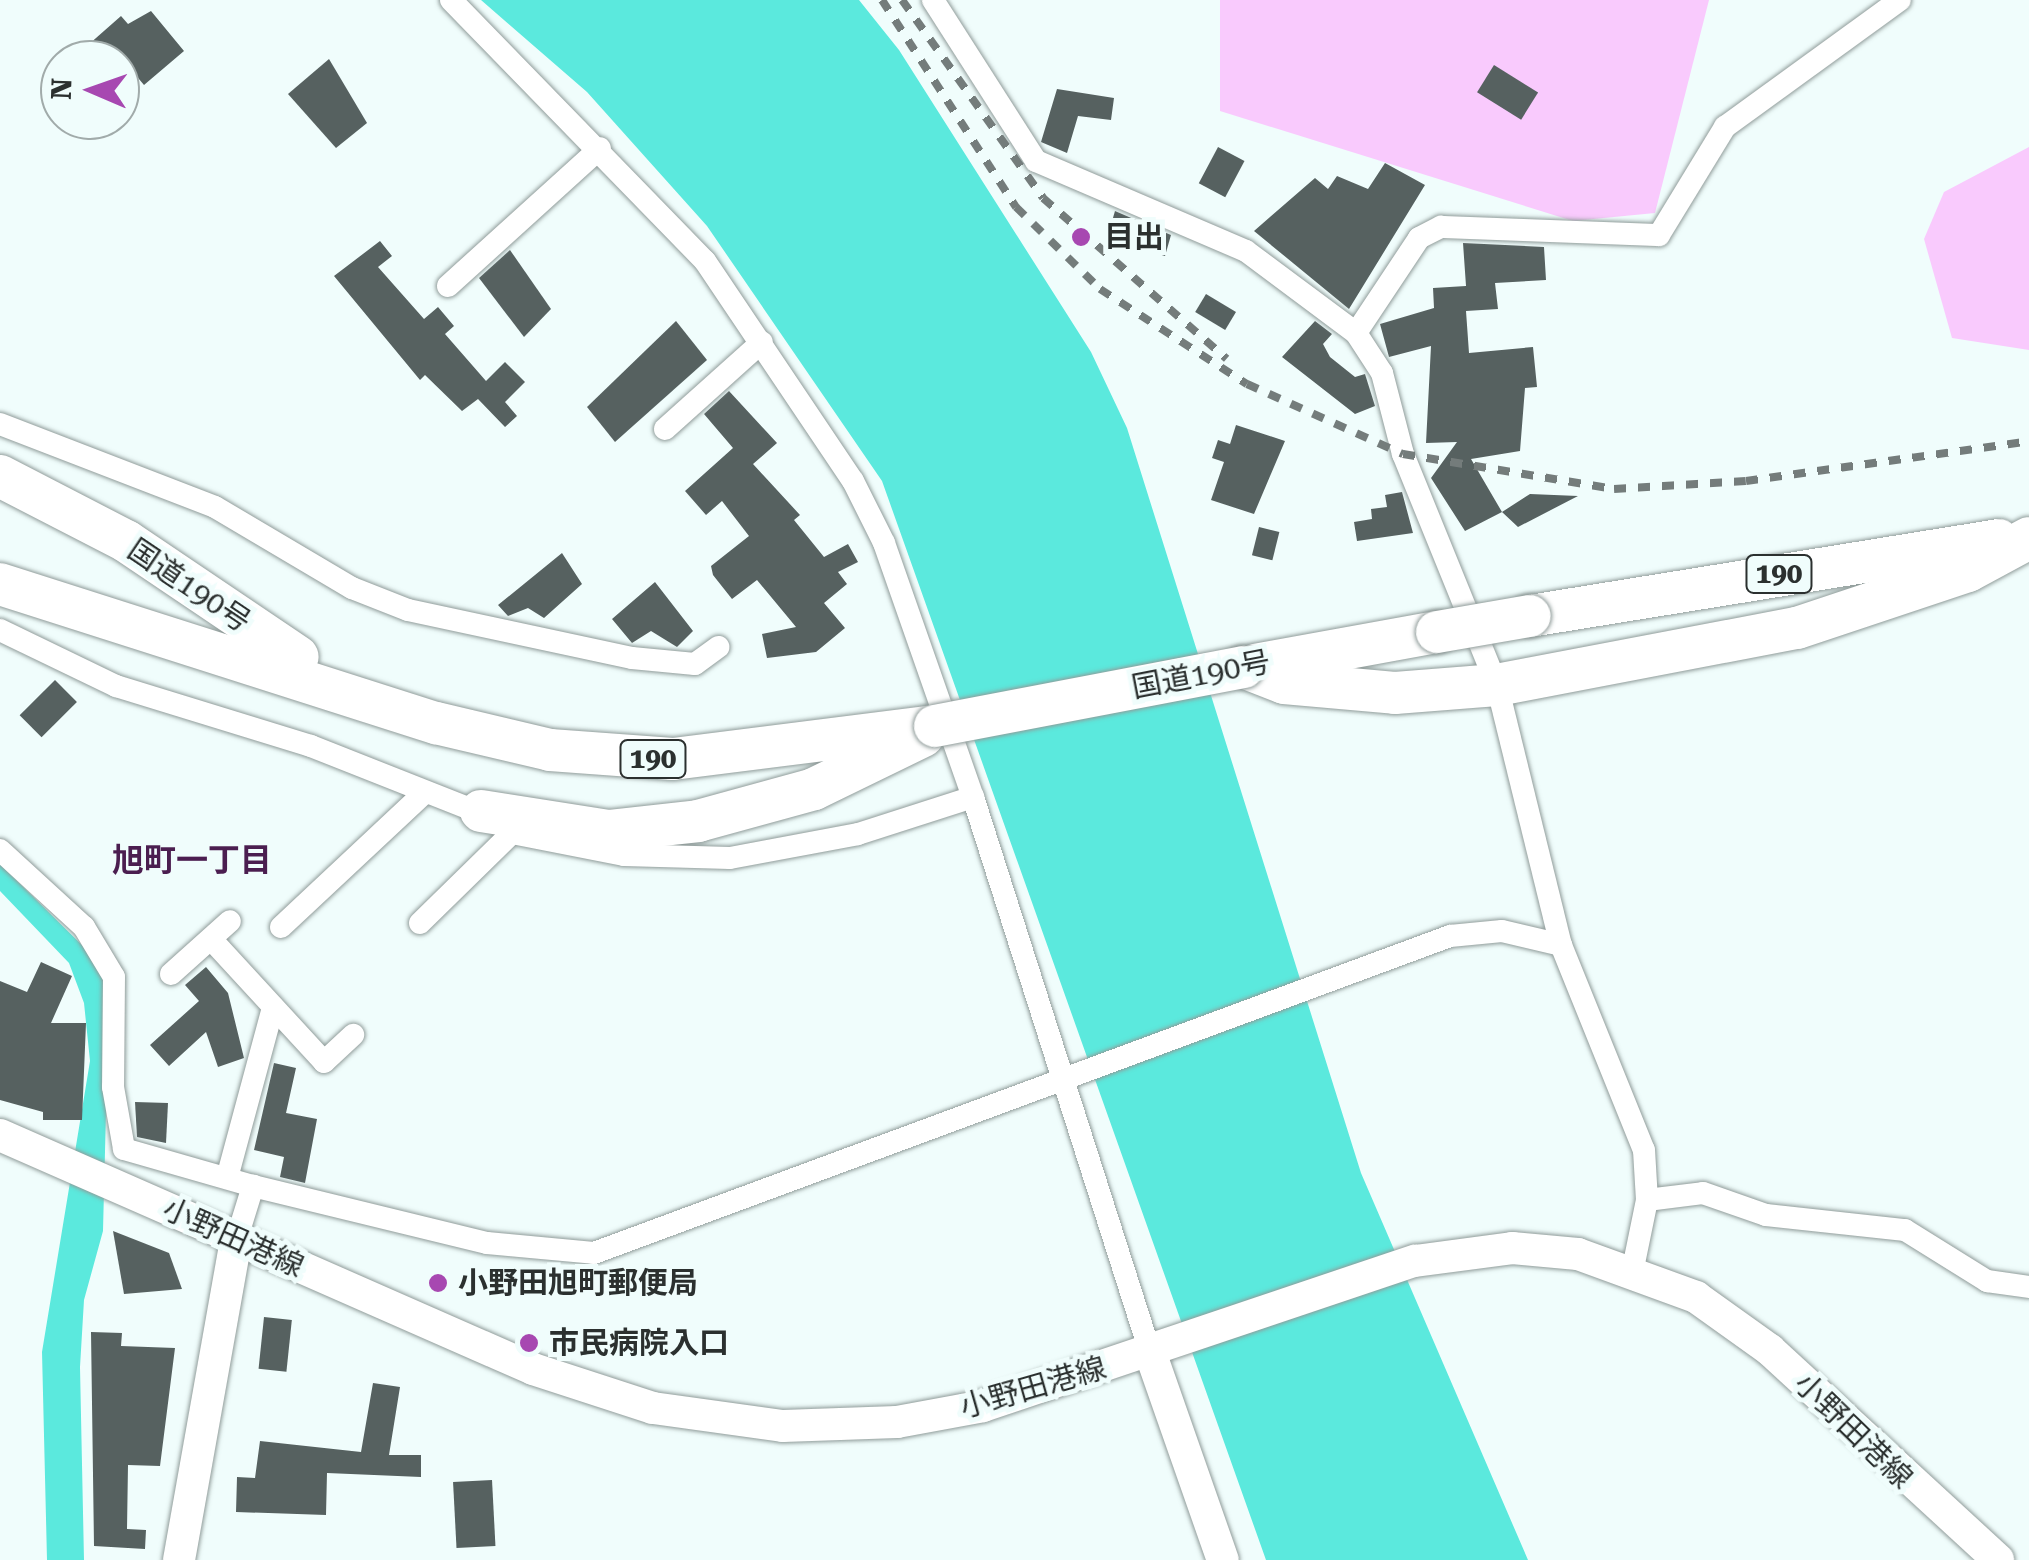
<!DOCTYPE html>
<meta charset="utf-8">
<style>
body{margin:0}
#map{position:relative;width:2029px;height:1560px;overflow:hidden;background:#f0fdfc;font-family:"Roboto Serif","Noto Sans JP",serif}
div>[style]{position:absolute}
.green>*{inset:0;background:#f9cafd}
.water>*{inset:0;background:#5be9dd}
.building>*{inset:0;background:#566160;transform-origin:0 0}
.roads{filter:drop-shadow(0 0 2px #909c9a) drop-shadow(0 0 2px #909c9a)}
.street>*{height:22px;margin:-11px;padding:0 11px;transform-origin:11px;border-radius:11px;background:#fff}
.secondary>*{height:32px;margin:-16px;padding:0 16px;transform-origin:16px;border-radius:16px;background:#fff}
.highway>*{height:42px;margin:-21px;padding:0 21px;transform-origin:21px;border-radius:21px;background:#fff}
.rail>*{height:8px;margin-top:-4px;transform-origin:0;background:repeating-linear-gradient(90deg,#747c7b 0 12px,transparent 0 24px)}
.bridges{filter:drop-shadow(0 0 2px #909c9a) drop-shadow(0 0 2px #909c9a)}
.highway-bridge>*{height:42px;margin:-21px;padding:0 21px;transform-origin:21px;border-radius:21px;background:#fff}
.dots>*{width:28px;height:28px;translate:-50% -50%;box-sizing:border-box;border:5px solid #f0fdfc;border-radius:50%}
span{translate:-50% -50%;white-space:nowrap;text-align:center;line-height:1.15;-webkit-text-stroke:10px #f0fdfc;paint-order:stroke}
.shield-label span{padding:2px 8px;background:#f0fdfc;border:2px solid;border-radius:8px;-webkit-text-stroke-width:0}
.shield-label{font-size:28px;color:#2b302f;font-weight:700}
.poi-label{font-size:30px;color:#2b302f;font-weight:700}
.left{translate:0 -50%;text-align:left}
.street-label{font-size:30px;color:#2b302f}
.neighbourhood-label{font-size:32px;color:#4b1e50;font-weight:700}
.north{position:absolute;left:40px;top:40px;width:100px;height:100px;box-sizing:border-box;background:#f0fdfc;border:2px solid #a1abaa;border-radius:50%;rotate:272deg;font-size:28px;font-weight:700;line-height:40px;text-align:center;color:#2b302f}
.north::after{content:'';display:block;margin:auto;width:35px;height:45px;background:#a748b1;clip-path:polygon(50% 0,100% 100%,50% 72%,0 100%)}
</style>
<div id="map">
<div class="green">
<i style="clip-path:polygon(1220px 0,1709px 0,1655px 213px,1573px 221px,1220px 111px)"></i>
<i style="clip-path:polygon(2029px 147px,2029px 350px,1952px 338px,1924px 239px,1944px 192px)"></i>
</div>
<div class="water">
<i style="clip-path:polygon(481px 0,859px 0,899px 50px,1091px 352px,1127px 428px,1361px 1173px,1528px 1560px,1266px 1560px,882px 481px,707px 226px,587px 92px)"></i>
<i style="clip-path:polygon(0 864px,98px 961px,109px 994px,103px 1231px,84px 1300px,80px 1367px,84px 1560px,47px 1560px,42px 1352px,90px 1061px,84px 1003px,69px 963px,0 891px)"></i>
</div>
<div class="building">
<i style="clip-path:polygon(151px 11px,184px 51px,144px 85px,123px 60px,71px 60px,121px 16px,128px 24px)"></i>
<i style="clip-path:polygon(329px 59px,367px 123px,336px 148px,288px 94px)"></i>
<i style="left:1494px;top:65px;width:52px;height:32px;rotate:32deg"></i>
<i style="clip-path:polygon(1057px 89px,1114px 98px,1111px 120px,1078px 116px,1067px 153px,1041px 142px)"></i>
<i style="left:1218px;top:147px;width:30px;height:41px;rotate:28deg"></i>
<i style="clip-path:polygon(1385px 163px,1425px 185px,1349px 309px,1254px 231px,1315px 178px,1328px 189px,1337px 176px,1368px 189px)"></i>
<i style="clip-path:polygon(1115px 211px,1171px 235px,1165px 256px,1107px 238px)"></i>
<i style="clip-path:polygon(380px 241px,392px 256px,378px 267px,424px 319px,438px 307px,454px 326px,445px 334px,486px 381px,505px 362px,525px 382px,505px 402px,517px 416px,505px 427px,478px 399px,462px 411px,425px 375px,420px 380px,334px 276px)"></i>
<i style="clip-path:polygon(1463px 243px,1544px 247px,1546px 280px,1495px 283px,1498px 309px,1466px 311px,1469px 353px,1533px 347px,1537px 387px,1525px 388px,1520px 451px,1471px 459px,1502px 512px,1530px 494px,1578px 496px,1518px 527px,1502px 512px,1465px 531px,1431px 478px,1457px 442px,1426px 443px,1431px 346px,1389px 357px,1380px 324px,1434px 308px,1433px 288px,1466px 286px)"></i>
<i style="clip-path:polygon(510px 250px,551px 309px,524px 337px,479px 278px)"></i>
<i style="left:1206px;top:294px;width:35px;height:21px;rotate:31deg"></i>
<i style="clip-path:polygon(676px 321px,707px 360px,615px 442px,587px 407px)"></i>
<i style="clip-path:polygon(1315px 321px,1332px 334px,1323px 344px,1330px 357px,1355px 377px,1365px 374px,1375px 406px,1355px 414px,1282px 357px)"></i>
<i style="clip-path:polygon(729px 391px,777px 443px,753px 464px,800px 515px,794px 520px,824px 557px,848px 544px,858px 562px,838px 572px,847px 584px,824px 603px,845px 628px,816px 652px,767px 658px,762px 634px,796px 627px,757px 580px,732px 599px,713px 575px,711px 566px,749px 536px,722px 501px,706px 515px,685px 491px,733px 448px,704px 414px)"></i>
<i style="clip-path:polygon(1236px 425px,1285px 441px,1254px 514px,1211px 500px,1224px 462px,1212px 458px,1218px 440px,1230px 444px)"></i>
<i style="clip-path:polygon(1402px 492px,1413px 533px,1357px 541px,1354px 522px,1372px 519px,1371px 509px,1387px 507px,1385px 495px)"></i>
<i style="left:1259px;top:527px;width:21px;height:29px;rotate:14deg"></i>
<i style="clip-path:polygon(562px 553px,582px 584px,544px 618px,528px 608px,508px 616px,498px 605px)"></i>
<i style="clip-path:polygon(655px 582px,693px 631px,677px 647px,651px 631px,632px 643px,612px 619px)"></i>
<i style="left:55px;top:680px;width:31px;height:50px;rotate:45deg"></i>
<i style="clip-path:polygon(41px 962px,72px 976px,51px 1023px,86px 1023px,82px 1120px,43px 1120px,43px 1112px,0 1100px,0 981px,27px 992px)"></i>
<i style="clip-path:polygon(206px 967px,228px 993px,244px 1058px,218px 1067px,206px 1032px,169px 1066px,150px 1045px,199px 1001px,185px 985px)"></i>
<i style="clip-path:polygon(274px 1063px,296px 1068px,286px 1113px,317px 1119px,305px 1183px,280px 1177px,284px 1157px,254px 1150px)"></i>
<i style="clip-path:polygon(135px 1102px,168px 1103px,166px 1143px,137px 1137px)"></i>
<i style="clip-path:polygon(113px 1231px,169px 1253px,182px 1289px,124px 1294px)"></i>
<i style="left:264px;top:1317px;width:28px;height:52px;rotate:6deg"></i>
<i style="clip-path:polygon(91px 1332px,122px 1333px,121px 1346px,175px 1348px,160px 1466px,128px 1465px,127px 1529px,146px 1530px,145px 1549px,94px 1546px)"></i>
<i style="clip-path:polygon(373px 1383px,400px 1387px,389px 1455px,421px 1455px,421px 1477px,327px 1473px,326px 1515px,236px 1512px,237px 1477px,255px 1478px,260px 1441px,361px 1452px)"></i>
<i style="left:492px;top:1480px;width:66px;height:39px;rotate:87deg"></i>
</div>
<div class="roads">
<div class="street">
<i style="left:451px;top:0;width:364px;rotate:45.8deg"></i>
<i style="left:705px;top:261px;width:265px;rotate:56.1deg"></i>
<i style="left:853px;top:481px;width:69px;rotate:63.4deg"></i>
<i style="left:884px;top:543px;width:269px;rotate:70.7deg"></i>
<i style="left:973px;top:797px;width:583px;rotate:72.31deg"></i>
<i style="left:933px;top:0;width:191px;rotate:57.4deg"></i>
<i style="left:1036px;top:161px;width:228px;rotate:23.2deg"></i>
<i style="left:1246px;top:251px;width:137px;rotate:36.7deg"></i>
<i style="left:1356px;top:333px;width:48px;rotate:57deg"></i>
<i style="left:1382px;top:373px;width:84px;rotate:75.5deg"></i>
<i style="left:1403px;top:454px;width:249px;rotate:67.9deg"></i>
<i style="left:1497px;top:685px;width:268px;rotate:76.2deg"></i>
<i style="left:1561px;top:945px;width:221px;rotate:68deg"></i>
<i style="left:1644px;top:1150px;width:50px;rotate:86.6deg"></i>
<i style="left:1647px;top:1200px;width:69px;rotate:101.6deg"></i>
<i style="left:448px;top:286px;width:205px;rotate:-42.2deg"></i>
<i style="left:1356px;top:333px;width:114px;rotate:-56.4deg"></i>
<i style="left:1419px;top:238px;width:25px;rotate:-27deg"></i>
<i style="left:1441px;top:227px;width:218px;rotate:2.1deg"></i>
<i style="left:1659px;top:235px;width:127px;rotate:-58.6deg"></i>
<i style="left:1725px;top:127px;width:216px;rotate:-36deg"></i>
<i style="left:0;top:424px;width:230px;rotate:21.1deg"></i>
<i style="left:215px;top:507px;width:159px;rotate:30.6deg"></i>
<i style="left:352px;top:588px;width:60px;rotate:21.4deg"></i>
<i style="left:408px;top:610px;width:229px;rotate:12.1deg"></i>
<i style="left:632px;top:658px;width:63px;rotate:5.4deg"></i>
<i style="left:695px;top:664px;width:29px;rotate:-36deg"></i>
<i style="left:665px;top:429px;width:130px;rotate:-41.9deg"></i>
<i style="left:0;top:630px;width:129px;rotate:25.8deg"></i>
<i style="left:116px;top:686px;width:204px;rotate:17.1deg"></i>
<i style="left:311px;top:746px;width:193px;rotate:21.6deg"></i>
<i style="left:517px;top:834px;width:109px;rotate:11.1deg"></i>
<i style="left:624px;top:855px;width:106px;rotate:1.6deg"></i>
<i style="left:730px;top:858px;width:130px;rotate:-10.6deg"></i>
<i style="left:858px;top:834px;width:121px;rotate:-17.8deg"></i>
<i style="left:0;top:850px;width:114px;rotate:42.5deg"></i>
<i style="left:84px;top:927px;width:58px;rotate:59deg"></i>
<i style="left:114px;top:977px;width:110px;rotate:90.5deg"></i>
<i style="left:113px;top:1087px;width:63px;rotate:79.9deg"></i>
<i style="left:124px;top:1149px;width:134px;rotate:16deg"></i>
<i style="left:420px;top:923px;width:129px;rotate:-44.4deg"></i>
<i style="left:281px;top:927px;width:193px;rotate:-43.1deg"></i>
<i style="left:211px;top:939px;width:167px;rotate:47.4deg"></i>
<i style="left:324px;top:1062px;width:40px;rotate:-43deg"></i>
<i style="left:171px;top:974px;width:79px;rotate:-41.9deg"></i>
<i style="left:227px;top:1178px;width:177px;rotate:-74.9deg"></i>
<i style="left:1647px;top:1200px;width:56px;rotate:-7.1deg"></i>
<i style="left:1703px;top:1193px;width:67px;rotate:19.2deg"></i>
<i style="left:1766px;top:1215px;width:140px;rotate:6.2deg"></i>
<i style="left:1905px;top:1230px;width:97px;rotate:31.9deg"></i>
<i style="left:1987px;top:1281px;width:42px;rotate:8.1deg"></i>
<i style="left:236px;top:1241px;width:58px;rotate:-72.8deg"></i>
<i style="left:253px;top:1186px;width:241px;rotate:13.7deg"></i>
<i style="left:487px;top:1243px;width:107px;rotate:5.3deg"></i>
<i style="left:594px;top:1253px;width:913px;rotate:-20.32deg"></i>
<i style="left:1450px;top:936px;width:52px;rotate:-5.5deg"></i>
<i style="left:1502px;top:931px;width:61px;rotate:13.3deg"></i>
</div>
<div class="secondary">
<i style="left:0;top:1135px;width:582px;rotate:23.7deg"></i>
<i style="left:533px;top:1369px;width:126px;rotate:18deg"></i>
<i style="left:653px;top:1408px;width:131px;rotate:7.9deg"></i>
<i style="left:783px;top:1426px;width:114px;rotate:-2deg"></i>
<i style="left:897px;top:1422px;width:87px;rotate:-10.5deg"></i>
<i style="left:983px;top:1406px;width:456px;rotate:-18.6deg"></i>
<i style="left:1415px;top:1261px;width:98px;rotate:-7.6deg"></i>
<i style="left:1512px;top:1248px;width:66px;rotate:5.2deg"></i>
<i style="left:1578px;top:1254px;width:126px;rotate:20deg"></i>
<i style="left:1696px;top:1297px;width:91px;rotate:35.6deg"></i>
<i style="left:1770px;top:1350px;width:310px;rotate:42.6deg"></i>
<i style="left:1150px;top:1352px;width:220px;rotate:70.7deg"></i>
<i style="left:179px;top:1560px;width:324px;rotate:-79.9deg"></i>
</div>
<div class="highway">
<i style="left:0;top:476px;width:142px;rotate:27.3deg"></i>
<i style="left:126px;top:541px;width:207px;rotate:34deg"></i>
<i style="left:0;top:584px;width:458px;rotate:17.7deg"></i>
<i style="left:436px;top:723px;width:117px;rotate:13.3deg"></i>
<i style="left:550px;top:750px;width:123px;rotate:4.2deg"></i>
<i style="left:673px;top:759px;width:264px;rotate:-7.2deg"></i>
<i style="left:1530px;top:616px;width:475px;rotate:-9.2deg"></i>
<i style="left:1255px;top:665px;width:185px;rotate:-10.3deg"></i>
<i style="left:1243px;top:667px;width:44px;rotate:21.3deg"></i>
<i style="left:1284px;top:683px;width:111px;rotate:5.1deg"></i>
<i style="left:1395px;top:693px;width:102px;rotate:-4.5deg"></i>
<i style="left:1497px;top:685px;width:305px;rotate:-10.8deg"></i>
<i style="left:1797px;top:628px;width:180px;rotate:-18.4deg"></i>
<i style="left:1968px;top:571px;width:69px;rotate:-28.4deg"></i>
<i style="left:481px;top:811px;width:129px;rotate:8.9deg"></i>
<i style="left:608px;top:831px;width:91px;rotate:-6.3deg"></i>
<i style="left:698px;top:821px;width:120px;rotate:-15.4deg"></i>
<i style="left:814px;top:789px;width:121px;rotate:-25.9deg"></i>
</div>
</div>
<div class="rail">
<i style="left:882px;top:0;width:247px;rotate:57.1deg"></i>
<i style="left:1016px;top:207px;width:117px;rotate:44.3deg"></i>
<i style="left:1100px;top:289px;width:175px;rotate:32.9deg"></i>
<i style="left:1247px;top:384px;width:171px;rotate:24.2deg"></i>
<i style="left:1403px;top:454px;width:214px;rotate:9.4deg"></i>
<i style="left:1614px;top:489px;width:132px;rotate:-3.5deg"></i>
<i style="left:1746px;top:481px;width:286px;rotate:-8deg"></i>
<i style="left:902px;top:0;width:243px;rotate:54.5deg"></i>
<i style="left:1043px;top:198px;width:244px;rotate:41.2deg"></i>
</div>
<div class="bridges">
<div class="highway-bridge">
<i style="left:1437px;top:632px;width:94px;rotate:-9.8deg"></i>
<i style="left:935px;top:726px;width:314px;rotate:-10.8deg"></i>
</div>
</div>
<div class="dots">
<i style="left:1081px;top:237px;background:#a748b1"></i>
<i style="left:438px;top:1283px;background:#a748b1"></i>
<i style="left:529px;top:1343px;background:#a748b1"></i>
</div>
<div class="shield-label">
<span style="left:1779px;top:574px">190</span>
<span style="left:653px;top:759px">190</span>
</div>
<div class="poi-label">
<span class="left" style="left:1104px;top:237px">目出</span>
<span class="left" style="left:458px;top:1283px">小野田旭町郵便局</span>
<span class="left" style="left:549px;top:1343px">市民病院入口</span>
</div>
<div class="street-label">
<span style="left:189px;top:586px;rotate:34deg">国道190号</span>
<span style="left:1201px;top:675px;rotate:-11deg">国道190号</span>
<span style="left:233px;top:1238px;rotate:24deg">小野田港線</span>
<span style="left:1033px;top:1388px;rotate:-16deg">小野田港線</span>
<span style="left:1853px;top:1431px;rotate:44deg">小野田港線</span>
</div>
<div class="neighbourhood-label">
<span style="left:192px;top:860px">旭町一丁目</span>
</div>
<div class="north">N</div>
</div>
